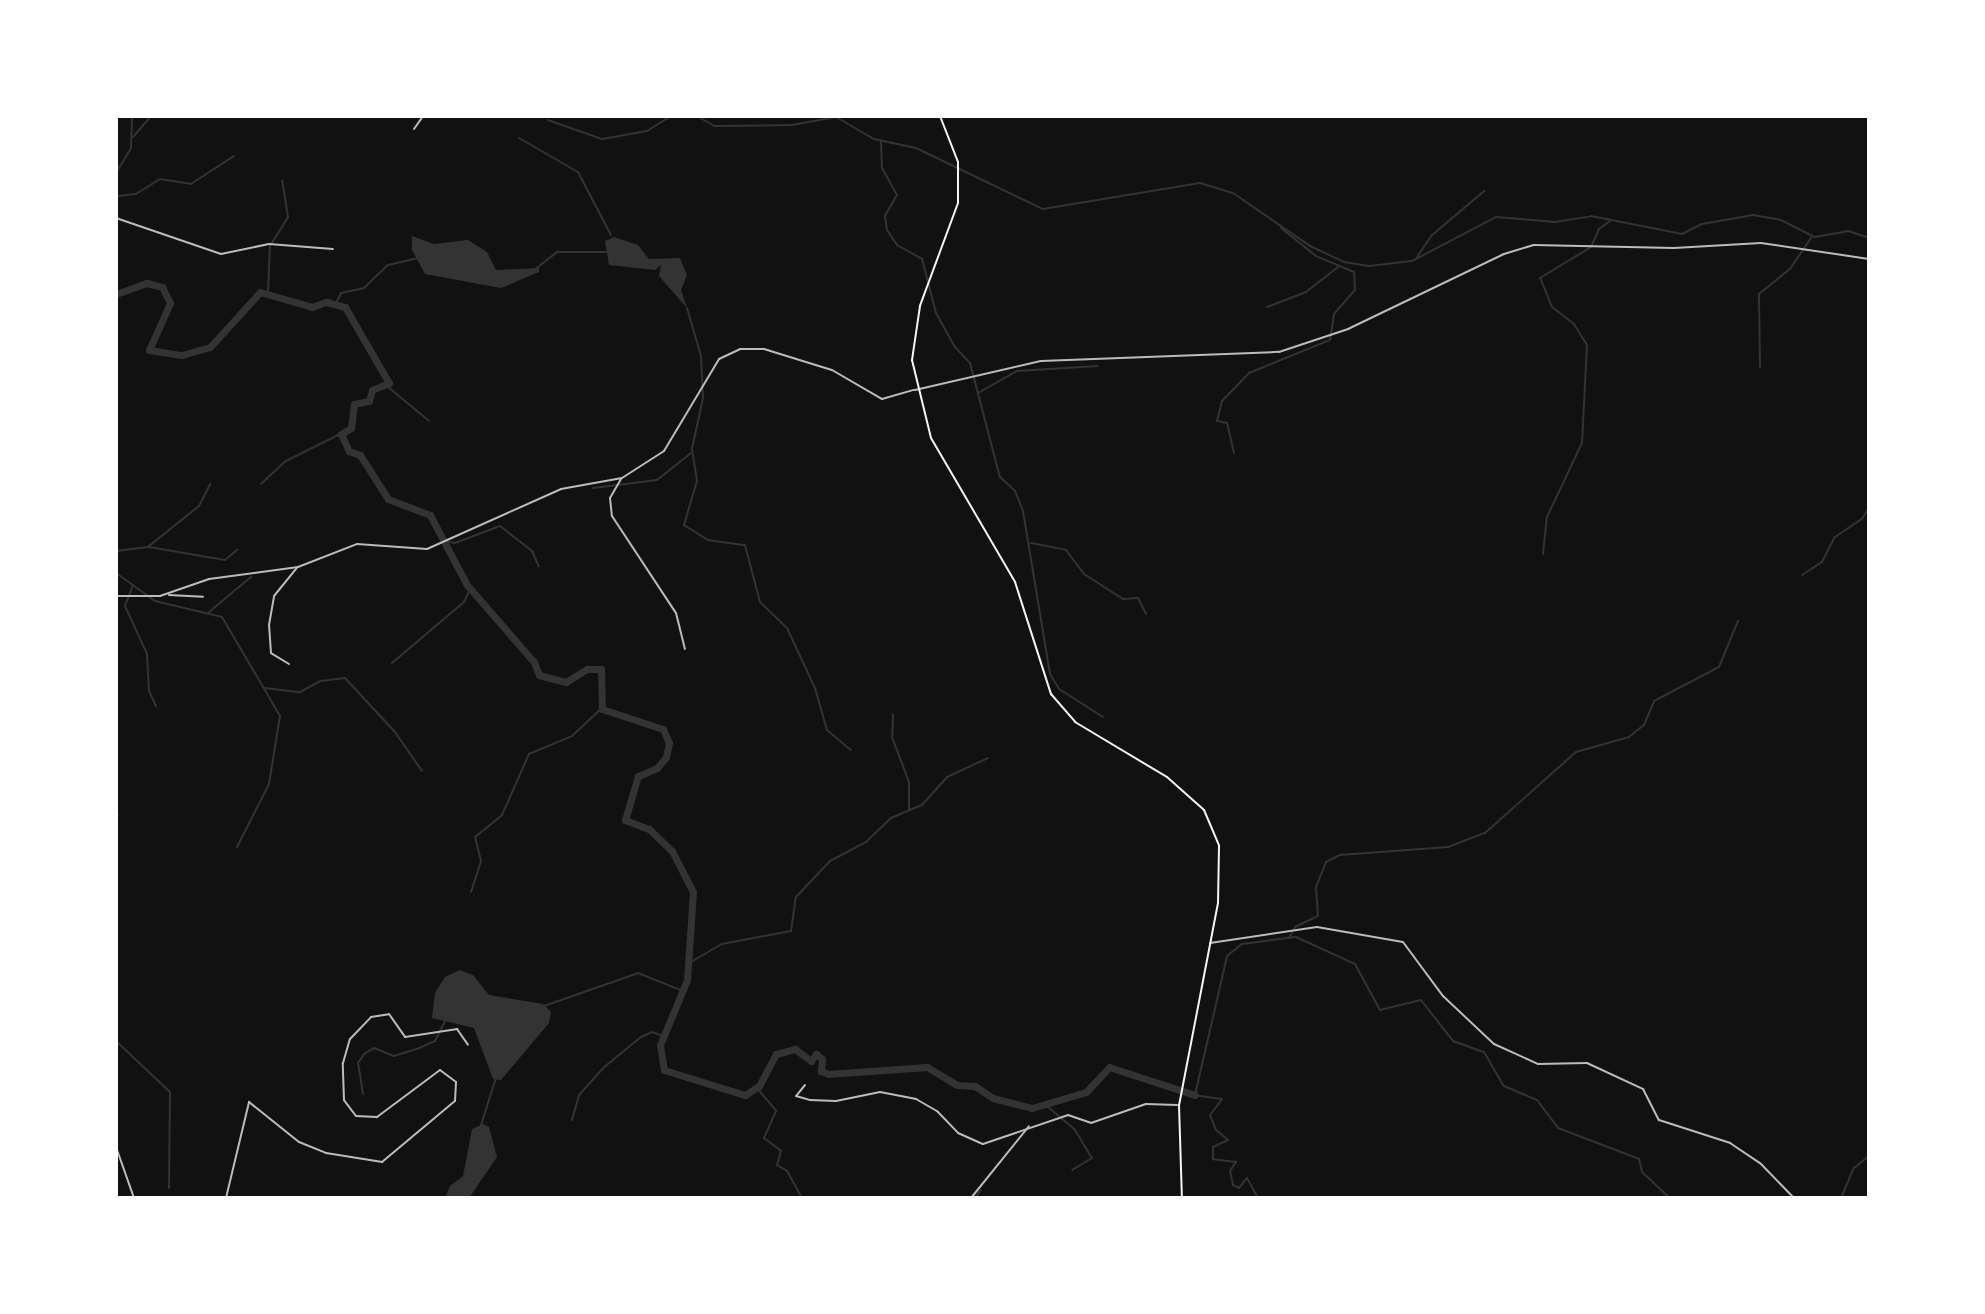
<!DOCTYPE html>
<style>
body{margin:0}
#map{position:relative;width:1985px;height:1314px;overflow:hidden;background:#111;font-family:Arial,sans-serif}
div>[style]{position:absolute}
.water>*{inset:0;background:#333}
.stream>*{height:2px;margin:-1px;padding:0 1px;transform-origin:1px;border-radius:1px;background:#333}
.river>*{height:7px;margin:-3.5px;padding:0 3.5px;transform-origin:3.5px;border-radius:3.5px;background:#333}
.minor>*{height:2px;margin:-1px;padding:0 1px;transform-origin:1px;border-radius:1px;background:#bcbcbc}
.tertiary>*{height:2px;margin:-1px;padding:0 1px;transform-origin:1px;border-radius:1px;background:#bcbcbc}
.secondary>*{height:2px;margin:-1px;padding:0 1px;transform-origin:1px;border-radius:1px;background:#f5f5f5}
span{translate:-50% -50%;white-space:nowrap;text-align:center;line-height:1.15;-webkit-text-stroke:7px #fff;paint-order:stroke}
.frame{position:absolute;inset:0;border:118px solid #fff;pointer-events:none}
</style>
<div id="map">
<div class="water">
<i style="clip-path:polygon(412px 236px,434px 244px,468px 240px,487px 252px,496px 270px,539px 268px,539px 272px,501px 288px,425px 274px,412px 250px)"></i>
<i style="clip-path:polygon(614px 237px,638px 245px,649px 259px,680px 258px,687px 275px,681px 290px,687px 308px,659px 276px,661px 265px,655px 270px,609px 265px,605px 241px)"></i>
<i style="clip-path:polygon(460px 970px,473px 975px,489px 995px,543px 1004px,551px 1012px,549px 1023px,501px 1080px,493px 1079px,474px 1028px,432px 1018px,435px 993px,445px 977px)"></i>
<i style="clip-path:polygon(483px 1124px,489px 1127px,497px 1157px,469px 1198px,445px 1198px,450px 1186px,463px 1176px,472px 1129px)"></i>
</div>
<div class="stream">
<i style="left:697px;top:116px;width:20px;rotate:30deg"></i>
<i style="left:714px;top:126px;width:78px;rotate:-0.7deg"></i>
<i style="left:792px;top:125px;width:45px;rotate:-10.3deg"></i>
<i style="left:836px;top:117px;width:44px;rotate:30.1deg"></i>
<i style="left:874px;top:139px;width:43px;rotate:12.1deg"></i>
<i style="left:916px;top:148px;width:141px;rotate:25.7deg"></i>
<i style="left:1043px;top:209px;width:159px;rotate:-9.4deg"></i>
<i style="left:1200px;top:183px;width:34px;rotate:17deg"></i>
<i style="left:1233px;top:193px;width:93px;rotate:34.5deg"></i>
<i style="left:1310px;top:246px;width:38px;rotate:25deg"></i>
<i style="left:1344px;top:262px;width:25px;rotate:9deg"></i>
<i style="left:1369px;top:266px;width:43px;rotate:-6.6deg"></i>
<i style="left:1412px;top:261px;width:95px;rotate:-27.6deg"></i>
<i style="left:1496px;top:217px;width:59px;rotate:4.8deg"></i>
<i style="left:1555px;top:222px;width:36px;rotate:-9deg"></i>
<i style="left:1591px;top:216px;width:93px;rotate:11.2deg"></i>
<i style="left:1682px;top:234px;width:22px;rotate:-27deg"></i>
<i style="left:1702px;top:224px;width:52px;rotate:-10deg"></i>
<i style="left:1753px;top:215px;width:28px;rotate:10deg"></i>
<i style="left:1781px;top:220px;width:38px;rotate:27deg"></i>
<i style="left:1815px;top:237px;width:34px;rotate:-10deg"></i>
<i style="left:1848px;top:231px;width:22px;rotate:18deg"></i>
<i style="left:548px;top:120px;width:57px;rotate:19.4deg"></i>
<i style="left:602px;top:139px;width:46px;rotate:-10.1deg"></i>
<i style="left:647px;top:131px;width:28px;rotate:-32deg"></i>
<i style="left:133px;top:137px;width:28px;rotate:-49deg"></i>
<i style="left:519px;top:138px;width:68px;rotate:30deg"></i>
<i style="left:578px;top:172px;width:71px;rotate:62.4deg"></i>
<i style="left:881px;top:142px;width:26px;rotate:88deg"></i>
<i style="left:882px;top:168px;width:31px;rotate:61deg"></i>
<i style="left:897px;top:195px;width:24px;rotate:120deg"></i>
<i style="left:885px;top:216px;width:14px;rotate:82deg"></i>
<i style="left:887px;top:230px;width:18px;rotate:56deg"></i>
<i style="left:897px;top:245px;width:29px;rotate:29deg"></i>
<i style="left:922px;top:259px;width:56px;rotate:75.5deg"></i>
<i style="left:936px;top:313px;width:39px;rotate:61deg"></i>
<i style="left:955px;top:347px;width:22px;rotate:47deg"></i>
<i style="left:970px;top:363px;width:118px;rotate:75.3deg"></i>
<i style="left:1000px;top:477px;width:21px;rotate:43deg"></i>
<i style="left:1015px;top:491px;width:22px;rotate:68deg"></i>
<i style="left:1023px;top:511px;width:165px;rotate:80.6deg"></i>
<i style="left:1050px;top:674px;width:17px;rotate:59deg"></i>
<i style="left:1059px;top:689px;width:52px;rotate:32.5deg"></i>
<i style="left:116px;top:173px;width:29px;rotate:-59deg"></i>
<i style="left:131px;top:148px;width:32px;rotate:-88deg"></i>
<i style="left:116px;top:184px;width:14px;rotate:90deg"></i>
<i style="left:118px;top:196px;width:18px;rotate:-6deg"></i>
<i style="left:136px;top:194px;width:28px;rotate:-32deg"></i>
<i style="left:160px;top:179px;width:31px;rotate:9deg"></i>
<i style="left:191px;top:184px;width:51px;rotate:-33.1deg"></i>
<i style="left:1417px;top:257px;width:25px;rotate:-56deg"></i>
<i style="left:1431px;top:236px;width:70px;rotate:-40.3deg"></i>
<i style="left:534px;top:270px;width:29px;rotate:-38deg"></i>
<i style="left:557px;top:252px;width:52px"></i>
<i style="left:268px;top:291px;width:45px;rotate:-87.5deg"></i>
<i style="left:270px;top:246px;width:34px;rotate:-58deg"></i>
<i style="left:288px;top:217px;width:37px;rotate:-99deg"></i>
<i style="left:336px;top:303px;width:11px;rotate:-63deg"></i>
<i style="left:341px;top:293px;width:24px;rotate:-12deg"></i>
<i style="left:364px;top:288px;width:33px;rotate:-44deg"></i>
<i style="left:388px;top:265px;width:31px;rotate:-13deg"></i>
<i style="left:1267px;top:307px;width:42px;rotate:-21deg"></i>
<i style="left:1306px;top:292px;width:41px;rotate:-38deg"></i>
<i style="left:687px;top:308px;width:50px;rotate:73.7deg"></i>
<i style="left:701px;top:356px;width:42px;rotate:87.3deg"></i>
<i style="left:703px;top:398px;width:52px;rotate:102.2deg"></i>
<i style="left:692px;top:449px;width:32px;rotate:81deg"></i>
<i style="left:697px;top:481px;width:46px;rotate:106.5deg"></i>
<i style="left:684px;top:525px;width:28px;rotate:32deg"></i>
<i style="left:708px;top:540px;width:37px;rotate:8deg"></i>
<i style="left:745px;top:545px;width:59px;rotate:75.3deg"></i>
<i style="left:760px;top:602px;width:37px;rotate:44deg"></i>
<i style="left:787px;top:628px;width:66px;rotate:65deg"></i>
<i style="left:815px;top:688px;width:44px;rotate:74.1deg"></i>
<i style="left:827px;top:730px;width:31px;rotate:40deg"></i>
<i style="left:1760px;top:367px;width:73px;rotate:-90.8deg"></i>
<i style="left:1759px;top:294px;width:40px;rotate:-39deg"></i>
<i style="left:1790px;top:269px;width:40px;rotate:-56deg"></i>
<i style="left:388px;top:387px;width:53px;rotate:39.7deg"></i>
<i style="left:978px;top:393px;width:45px;rotate:-29.4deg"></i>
<i style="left:1017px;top:371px;width:81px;rotate:-3.5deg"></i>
<i style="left:1234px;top:453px;width:31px;rotate:-103deg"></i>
<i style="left:1227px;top:423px;width:10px;rotate:-169deg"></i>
<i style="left:1217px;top:421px;width:21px;rotate:-76deg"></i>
<i style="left:1222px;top:401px;width:39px;rotate:-46deg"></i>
<i style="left:1249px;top:373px;width:87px;rotate:-22.2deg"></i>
<i style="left:1330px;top:340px;width:26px;rotate:-81deg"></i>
<i style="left:1334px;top:314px;width:32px;rotate:-49deg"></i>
<i style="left:1355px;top:290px;width:18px;rotate:-93deg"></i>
<i style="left:1354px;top:272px;width:41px;rotate:-157.2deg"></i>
<i style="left:1316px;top:256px;width:45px;rotate:-141.3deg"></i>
<i style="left:261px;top:484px;width:34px;rotate:-43deg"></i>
<i style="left:286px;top:461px;width:63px;rotate:-26.6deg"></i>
<i style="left:593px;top:488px;width:64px;rotate:-7.1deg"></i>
<i style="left:657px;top:480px;width:43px;rotate:-38.5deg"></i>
<i style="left:445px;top:541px;width:10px;rotate:11deg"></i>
<i style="left:455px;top:543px;width:48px;rotate:-20.7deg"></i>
<i style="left:500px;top:526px;width:41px;rotate:38deg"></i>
<i style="left:532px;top:551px;width:17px;rotate:66deg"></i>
<i style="left:1031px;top:543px;width:36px;rotate:11deg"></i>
<i style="left:1066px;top:550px;width:30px;rotate:53deg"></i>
<i style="left:1084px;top:574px;width:46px;rotate:32.7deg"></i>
<i style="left:1123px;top:599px;width:15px;rotate:-4deg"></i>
<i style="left:1138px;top:598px;width:18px;rotate:63deg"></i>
<i style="left:149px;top:546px;width:64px;rotate:-38.7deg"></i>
<i style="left:199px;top:506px;width:25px;rotate:-63deg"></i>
<i style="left:116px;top:551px;width:33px;rotate:-7deg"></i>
<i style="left:149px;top:547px;width:77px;rotate:9.7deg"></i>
<i style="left:225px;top:560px;width:16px;rotate:-40deg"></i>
<i style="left:1543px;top:554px;width:37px;rotate:-84deg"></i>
<i style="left:1547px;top:517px;width:82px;rotate:-64.7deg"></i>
<i style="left:1582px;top:443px;width:98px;rotate:-87.1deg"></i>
<i style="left:1587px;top:345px;width:25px;rotate:-122deg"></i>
<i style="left:1574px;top:324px;width:28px;rotate:-142deg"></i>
<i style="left:1552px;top:307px;width:31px;rotate:-112deg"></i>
<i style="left:1540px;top:278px;width:60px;rotate:-31.3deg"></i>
<i style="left:1591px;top:247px;width:20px;rotate:-66deg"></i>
<i style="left:1599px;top:229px;width:14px;rotate:-36deg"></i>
<i style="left:116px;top:573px;width:48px;rotate:35.7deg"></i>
<i style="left:155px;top:601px;width:69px;rotate:13.4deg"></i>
<i style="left:222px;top:617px;width:115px;rotate:59.6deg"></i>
<i style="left:280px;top:716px;width:69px;rotate:99.2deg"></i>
<i style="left:269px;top:784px;width:71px;rotate:116.9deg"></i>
<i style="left:1802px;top:575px;width:24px;rotate:-33deg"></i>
<i style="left:1822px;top:562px;width:28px;rotate:-63deg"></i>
<i style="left:1835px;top:537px;width:32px;rotate:-34deg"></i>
<i style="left:1862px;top:519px;width:13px;rotate:-58deg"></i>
<i style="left:133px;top:585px;width:22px;rotate:111deg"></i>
<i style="left:125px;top:606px;width:53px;rotate:65.4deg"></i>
<i style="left:147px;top:654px;width:37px;rotate:87deg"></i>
<i style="left:149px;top:691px;width:17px;rotate:65deg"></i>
<i style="left:209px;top:612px;width:55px;rotate:-39.8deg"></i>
<i style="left:392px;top:663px;width:94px;rotate:-40.3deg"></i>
<i style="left:464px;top:602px;width:14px;rotate:-65deg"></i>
<i style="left:265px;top:688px;width:35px;rotate:7deg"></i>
<i style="left:300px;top:692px;width:24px;rotate:-28deg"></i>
<i style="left:321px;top:681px;width:24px;rotate:-7deg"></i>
<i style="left:345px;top:678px;width:74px;rotate:47.2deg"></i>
<i style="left:395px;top:732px;width:47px;rotate:55.3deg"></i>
<i style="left:893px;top:714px;width:23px;rotate:92deg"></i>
<i style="left:892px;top:737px;width:48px;rotate:69.3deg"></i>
<i style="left:909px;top:782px;width:27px;rotate:90deg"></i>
<i style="left:116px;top:812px;width:4px;rotate:63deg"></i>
<i style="left:471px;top:892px;width:33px;rotate:-72deg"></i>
<i style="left:481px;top:861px;width:25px;rotate:-104deg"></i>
<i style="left:475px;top:837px;width:35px;rotate:-39deg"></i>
<i style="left:502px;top:815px;width:67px;rotate:-66.1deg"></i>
<i style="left:529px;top:754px;width:47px;rotate:-22.7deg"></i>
<i style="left:572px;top:736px;width:41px;rotate:-43deg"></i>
<i style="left:1289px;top:938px;width:13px;rotate:-61deg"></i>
<i style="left:1295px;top:927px;width:25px;rotate:-26deg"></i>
<i style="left:1318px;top:916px;width:29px;rotate:-94deg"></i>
<i style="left:1316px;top:887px;width:27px;rotate:-68deg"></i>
<i style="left:1326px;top:862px;width:16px;rotate:-27deg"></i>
<i style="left:1340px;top:855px;width:108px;rotate:-4.2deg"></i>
<i style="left:1448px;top:847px;width:40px;rotate:-21deg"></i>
<i style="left:1485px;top:833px;width:122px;rotate:-41.7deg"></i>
<i style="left:1576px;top:752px;width:55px;rotate:-15.8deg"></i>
<i style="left:1629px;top:737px;width:19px;rotate:-39deg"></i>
<i style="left:1644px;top:725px;width:26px;rotate:-67deg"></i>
<i style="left:1654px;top:701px;width:73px;rotate:-27.6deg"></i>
<i style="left:1719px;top:667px;width:50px;rotate:-67.6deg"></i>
<i style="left:689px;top:963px;width:38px;rotate:-30deg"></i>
<i style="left:722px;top:944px;width:70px;rotate:-10.7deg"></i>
<i style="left:791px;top:931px;width:34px;rotate:-82deg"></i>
<i style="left:796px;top:897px;width:50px;rotate:-46.6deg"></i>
<i style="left:830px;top:861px;width:41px;rotate:-27.8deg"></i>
<i style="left:866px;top:842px;width:35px;rotate:-44deg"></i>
<i style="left:891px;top:818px;width:34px;rotate:-23deg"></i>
<i style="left:922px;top:805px;width:38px;rotate:-48deg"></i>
<i style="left:947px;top:777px;width:45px;rotate:-24.9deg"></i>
<i style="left:544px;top:1006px;width:100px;rotate:-19.3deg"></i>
<i style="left:638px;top:973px;width:48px;rotate:21.8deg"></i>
<i style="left:116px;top:1041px;width:74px;rotate:43.4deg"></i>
<i style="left:170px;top:1092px;width:96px;rotate:90.6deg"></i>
<i style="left:757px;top:1088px;width:30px;rotate:50deg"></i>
<i style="left:776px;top:1111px;width:30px;rotate:114deg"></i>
<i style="left:764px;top:1138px;width:21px;rotate:37deg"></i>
<i style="left:781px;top:1151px;width:15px;rotate:106deg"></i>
<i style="left:777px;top:1165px;width:12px;rotate:31deg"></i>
<i style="left:787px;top:1171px;width:31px;rotate:61deg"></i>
<i style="left:363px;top:1094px;width:31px;rotate:-99deg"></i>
<i style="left:358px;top:1063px;width:11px;rotate:-56deg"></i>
<i style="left:364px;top:1054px;width:12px;rotate:-31deg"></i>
<i style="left:374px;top:1048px;width:22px;rotate:22deg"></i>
<i style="left:394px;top:1056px;width:24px;rotate:-17deg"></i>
<i style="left:417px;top:1049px;width:20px;rotate:-24deg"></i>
<i style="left:435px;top:1041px;width:22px;rotate:-63deg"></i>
<i style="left:1048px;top:1107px;width:35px;rotate:40deg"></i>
<i style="left:1075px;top:1130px;width:33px;rotate:59deg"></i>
<i style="left:1092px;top:1158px;width:23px;rotate:149deg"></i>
<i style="left:572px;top:1120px;width:26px;rotate:-74deg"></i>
<i style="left:579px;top:1095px;width:36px;rotate:-48deg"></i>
<i style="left:603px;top:1068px;width:49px;rotate:-39.2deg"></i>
<i style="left:641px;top:1037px;width:12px;rotate:-24deg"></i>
<i style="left:652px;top:1032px;width:12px;rotate:20deg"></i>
<i style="left:481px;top:1125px;width:49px;rotate:-72.3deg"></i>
<i style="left:975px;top:1198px;width:10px;rotate:-53deg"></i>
<i style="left:1258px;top:1198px;width:23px;rotate:-119deg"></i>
<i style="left:1247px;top:1178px;width:13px;rotate:129deg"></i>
<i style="left:1239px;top:1188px;width:7px;rotate:-153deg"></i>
<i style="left:1233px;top:1185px;width:14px;rotate:-102deg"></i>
<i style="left:1230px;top:1171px;width:11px;rotate:-56deg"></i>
<i style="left:1236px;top:1162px;width:23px;rotate:-173deg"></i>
<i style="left:1213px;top:1159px;width:12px;rotate:-90deg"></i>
<i style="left:1213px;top:1147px;width:17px;rotate:-25deg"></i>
<i style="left:1228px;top:1140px;width:16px;rotate:-140deg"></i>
<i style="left:1216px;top:1130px;width:16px;rotate:-112deg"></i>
<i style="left:1210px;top:1115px;width:20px;rotate:-53deg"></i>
<i style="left:1222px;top:1099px;width:27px;rotate:-172deg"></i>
<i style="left:1195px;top:1095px;width:143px;rotate:-77deg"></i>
<i style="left:1227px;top:956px;width:19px;rotate:-39deg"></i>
<i style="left:1242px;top:944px;width:54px;rotate:-7.4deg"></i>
<i style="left:1296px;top:937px;width:65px;rotate:24.6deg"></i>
<i style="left:1355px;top:964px;width:52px;rotate:61.5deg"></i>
<i style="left:1380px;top:1010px;width:42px;rotate:-13.7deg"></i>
<i style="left:1421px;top:1000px;width:52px;rotate:52deg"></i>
<i style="left:1453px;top:1041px;width:33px;rotate:20deg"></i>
<i style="left:1484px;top:1052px;width:39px;rotate:60deg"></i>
<i style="left:1504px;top:1086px;width:36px;rotate:23deg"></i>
<i style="left:1537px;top:1100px;width:35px;rotate:53deg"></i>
<i style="left:1558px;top:1128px;width:87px;rotate:20.9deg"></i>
<i style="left:1639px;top:1159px;width:13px;rotate:77deg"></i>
<i style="left:1642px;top:1172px;width:38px;rotate:43deg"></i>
<i style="left:1841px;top:1198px;width:33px;rotate:-67deg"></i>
<i style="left:1854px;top:1168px;width:19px;rotate:-39deg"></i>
</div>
<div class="river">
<i style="left:116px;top:294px;width:33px;rotate:-20deg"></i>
<i style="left:147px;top:283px;width:16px;rotate:15deg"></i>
<i style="left:162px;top:287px;width:18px;rotate:63deg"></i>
<i style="left:170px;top:303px;width:51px;rotate:114.1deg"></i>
<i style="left:149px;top:350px;width:33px;rotate:9deg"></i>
<i style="left:182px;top:355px;width:29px;rotate:-16deg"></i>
<i style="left:210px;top:347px;width:74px;rotate:-47.7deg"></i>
<i style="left:260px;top:292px;width:54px;rotate:16.1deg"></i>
<i style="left:312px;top:307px;width:15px;rotate:-20deg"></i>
<i style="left:326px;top:302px;width:20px;rotate:15deg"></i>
<i style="left:345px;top:307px;width:88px;rotate:59.9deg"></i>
<i style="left:389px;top:383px;width:18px;rotate:158deg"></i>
<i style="left:372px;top:390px;width:11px;rotate:105deg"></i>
<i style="left:369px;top:401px;width:15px;rotate:169deg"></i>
<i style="left:354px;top:404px;width:24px;rotate:97deg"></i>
<i style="left:351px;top:428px;width:12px;rotate:149deg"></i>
<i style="left:341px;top:434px;width:19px;rotate:65deg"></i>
<i style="left:349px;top:451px;width:12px;rotate:20deg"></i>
<i style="left:360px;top:455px;width:52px;rotate:57.5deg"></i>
<i style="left:388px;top:499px;width:45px;rotate:20.9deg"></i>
<i style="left:430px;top:515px;width:79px;rotate:62.1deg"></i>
<i style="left:467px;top:585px;width:102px;rotate:49deg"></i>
<i style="left:534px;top:662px;width:14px;rotate:69deg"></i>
<i style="left:539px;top:675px;width:28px;rotate:15deg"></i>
<i style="left:566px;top:682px;width:25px;rotate:-32deg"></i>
<i style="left:587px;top:669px;width:14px"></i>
<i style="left:601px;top:669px;width:40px;rotate:88.6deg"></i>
<i style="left:602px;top:709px;width:64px;rotate:18.2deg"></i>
<i style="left:663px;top:729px;width:15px;rotate:67deg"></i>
<i style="left:669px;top:743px;width:14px;rotate:102deg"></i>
<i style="left:666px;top:757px;width:14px;rotate:129deg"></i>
<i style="left:657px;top:768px;width:21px;rotate:157deg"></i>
<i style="left:638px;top:776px;width:46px;rotate:106.5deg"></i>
<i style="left:625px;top:820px;width:26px;rotate:21deg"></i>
<i style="left:649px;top:829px;width:32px;rotate:44deg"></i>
<i style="left:672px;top:851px;width:46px;rotate:62.9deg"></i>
<i style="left:693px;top:892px;width:88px;rotate:93.9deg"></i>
<i style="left:687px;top:980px;width:70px;rotate:112.6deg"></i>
<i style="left:660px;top:1045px;width:25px;rotate:81deg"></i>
<i style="left:664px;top:1070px;width:85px;rotate:17.2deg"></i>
<i style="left:745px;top:1095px;width:17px;rotate:-33deg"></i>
<i style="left:759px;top:1086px;width:36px;rotate:-62deg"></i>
<i style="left:776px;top:1054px;width:20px;rotate:-15deg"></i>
<i style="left:795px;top:1049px;width:20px;rotate:37deg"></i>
<i style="left:811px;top:1061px;width:9px;rotate:-54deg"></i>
<i style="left:816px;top:1054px;width:8px;rotate:40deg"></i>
<i style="left:822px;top:1059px;width:12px;rotate:95deg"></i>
<i style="left:821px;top:1071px;width:8px;rotate:23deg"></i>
<i style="left:828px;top:1074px;width:99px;rotate:-4deg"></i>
<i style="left:927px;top:1067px;width:35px;rotate:31deg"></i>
<i style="left:957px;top:1085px;width:18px;rotate:3deg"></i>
<i style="left:975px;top:1086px;width:22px;rotate:34deg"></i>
<i style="left:993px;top:1098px;width:40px;rotate:14.4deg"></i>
<i style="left:1032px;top:1108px;width:56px;rotate:-16.5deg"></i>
<i style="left:1086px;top:1092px;width:34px;rotate:-47deg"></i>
<i style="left:1109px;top:1067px;width:90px;rotate:18deg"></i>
</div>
<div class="minor">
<i style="left:116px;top:218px;width:111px;rotate:18.9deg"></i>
<i style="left:221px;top:254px;width:49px;rotate:-11.8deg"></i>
<i style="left:269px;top:244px;width:64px;rotate:4.5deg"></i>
<i style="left:621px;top:479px;width:22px;rotate:120deg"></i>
<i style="left:610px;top:498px;width:18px;rotate:84deg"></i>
<i style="left:612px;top:516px;width:116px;rotate:56.6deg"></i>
<i style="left:676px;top:613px;width:37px;rotate:76deg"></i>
<i style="left:169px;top:595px;width:34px;rotate:3deg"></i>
<i style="left:116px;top:596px;width:44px"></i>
<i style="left:160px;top:596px;width:52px;rotate:-19.1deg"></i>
<i style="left:209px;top:579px;width:90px;rotate:-7.7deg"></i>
<i style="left:298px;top:567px;width:63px;rotate:-21.3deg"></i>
<i style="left:357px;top:544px;width:70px;rotate:4.1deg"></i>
<i style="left:427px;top:549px;width:147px;rotate:-24.1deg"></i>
<i style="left:561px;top:489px;width:62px;rotate:-10.2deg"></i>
<i style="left:622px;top:478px;width:50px;rotate:-32.7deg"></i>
<i style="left:664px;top:451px;width:107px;rotate:-59.1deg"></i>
<i style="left:719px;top:359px;width:23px;rotate:-25deg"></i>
<i style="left:740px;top:349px;width:24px"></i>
<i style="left:764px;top:349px;width:71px;rotate:17.2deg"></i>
<i style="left:832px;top:370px;width:58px;rotate:30.1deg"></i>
<i style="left:882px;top:399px;width:33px;rotate:-16deg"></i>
<i style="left:289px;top:664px;width:21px;rotate:-149deg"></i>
<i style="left:271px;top:653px;width:28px;rotate:-94deg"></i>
<i style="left:269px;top:625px;width:29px;rotate:-80deg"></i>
<i style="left:274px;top:596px;width:36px;rotate:-51deg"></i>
<i style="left:1210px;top:943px;width:108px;rotate:-8.5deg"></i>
<i style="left:1317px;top:927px;width:87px;rotate:9.9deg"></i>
<i style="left:1403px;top:942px;width:67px;rotate:53.5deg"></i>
<i style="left:1443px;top:996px;width:70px;rotate:43.3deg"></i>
<i style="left:1494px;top:1044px;width:48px;rotate:24.4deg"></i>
<i style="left:1538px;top:1064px;width:49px;rotate:-1.2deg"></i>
<i style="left:1587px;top:1063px;width:62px;rotate:24.9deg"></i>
<i style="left:1643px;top:1089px;width:35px;rotate:63deg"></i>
<i style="left:1659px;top:1120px;width:75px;rotate:17.9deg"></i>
<i style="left:1730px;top:1143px;width:37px;rotate:34deg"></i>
<i style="left:1761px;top:1164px;width:47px;rotate:45.9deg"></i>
<i style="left:805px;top:1085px;width:14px;rotate:129deg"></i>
<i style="left:796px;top:1096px;width:15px;rotate:16deg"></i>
<i style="left:810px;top:1100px;width:26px;rotate:2deg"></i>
<i style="left:836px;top:1101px;width:45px;rotate:-11.6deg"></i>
<i style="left:880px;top:1092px;width:37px;rotate:11deg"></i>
<i style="left:916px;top:1099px;width:24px;rotate:30deg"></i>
<i style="left:937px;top:1111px;width:30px;rotate:46deg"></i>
<i style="left:958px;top:1133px;width:27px;rotate:24deg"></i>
<i style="left:983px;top:1144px;width:90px;rotate:-18.8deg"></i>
<i style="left:1068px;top:1115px;width:24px;rotate:19deg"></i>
<i style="left:1091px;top:1123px;width:58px;rotate:-19.1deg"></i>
<i style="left:1146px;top:1104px;width:31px;rotate:2deg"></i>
<i style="left:116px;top:1147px;width:54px;rotate:70.6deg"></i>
<i style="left:226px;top:1198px;width:99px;rotate:-76.5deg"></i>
<i style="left:249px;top:1102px;width:64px;rotate:38.7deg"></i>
<i style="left:299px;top:1142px;width:29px;rotate:22deg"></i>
<i style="left:326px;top:1153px;width:57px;rotate:9.1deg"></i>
<i style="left:382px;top:1162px;width:95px;rotate:-39.9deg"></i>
<i style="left:455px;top:1101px;width:19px;rotate:-87deg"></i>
<i style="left:456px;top:1082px;width:20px;rotate:-143deg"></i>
<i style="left:440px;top:1070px;width:79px;rotate:143.3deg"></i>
<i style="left:377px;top:1117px;width:21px;rotate:-177deg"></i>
<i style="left:356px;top:1116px;width:20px;rotate:-127deg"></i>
<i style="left:344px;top:1100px;width:37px;rotate:-92deg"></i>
<i style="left:343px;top:1063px;width:25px;rotate:-74deg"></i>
<i style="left:350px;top:1039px;width:30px;rotate:-46deg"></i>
<i style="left:371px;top:1017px;width:18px;rotate:-9deg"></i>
<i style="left:389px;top:1014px;width:28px;rotate:55deg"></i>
<i style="left:405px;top:1037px;width:53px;rotate:-8.7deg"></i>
<i style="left:457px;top:1029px;width:19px;rotate:55deg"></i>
<i style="left:971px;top:1198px;width:92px;rotate:-51.1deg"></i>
</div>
<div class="tertiary">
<i style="left:414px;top:129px;width:16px;rotate:-55deg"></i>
<i style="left:915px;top:390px;width:129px;rotate:-13deg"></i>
<i style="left:1041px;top:361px;width:238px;rotate:-2.2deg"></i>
<i style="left:1279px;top:352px;width:73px;rotate:-18.4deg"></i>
<i style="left:1348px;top:329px;width:173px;rotate:-25.7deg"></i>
<i style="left:1504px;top:254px;width:31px;rotate:-17deg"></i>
<i style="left:1534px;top:245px;width:140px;rotate:1.2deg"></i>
<i style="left:1674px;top:248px;width:87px;rotate:-3.3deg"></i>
<i style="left:1761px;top:243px;width:109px;rotate:8.4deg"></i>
</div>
<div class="secondary">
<i style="left:940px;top:116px;width:49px;rotate:68.6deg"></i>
<i style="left:958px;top:162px;width:41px;rotate:90deg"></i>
<i style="left:958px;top:203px;width:110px;rotate:110.3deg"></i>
<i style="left:920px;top:306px;width:55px;rotate:98.4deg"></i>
<i style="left:912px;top:360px;width:80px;rotate:76.3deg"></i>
<i style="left:931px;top:438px;width:167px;rotate:59.7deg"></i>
<i style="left:1015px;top:582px;width:118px;rotate:72.2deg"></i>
<i style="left:1051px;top:694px;width:37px;rotate:49deg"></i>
<i style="left:1075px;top:722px;width:107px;rotate:30.9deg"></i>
<i style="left:1167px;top:777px;width:50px;rotate:41.7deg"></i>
<i style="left:1204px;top:810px;width:39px;rotate:67deg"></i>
<i style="left:1219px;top:846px;width:57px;rotate:91deg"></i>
<i style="left:1218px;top:903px;width:206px;rotate:100.9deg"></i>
<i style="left:1179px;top:1105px;width:93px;rotate:88.2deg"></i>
</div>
<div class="frame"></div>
</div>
